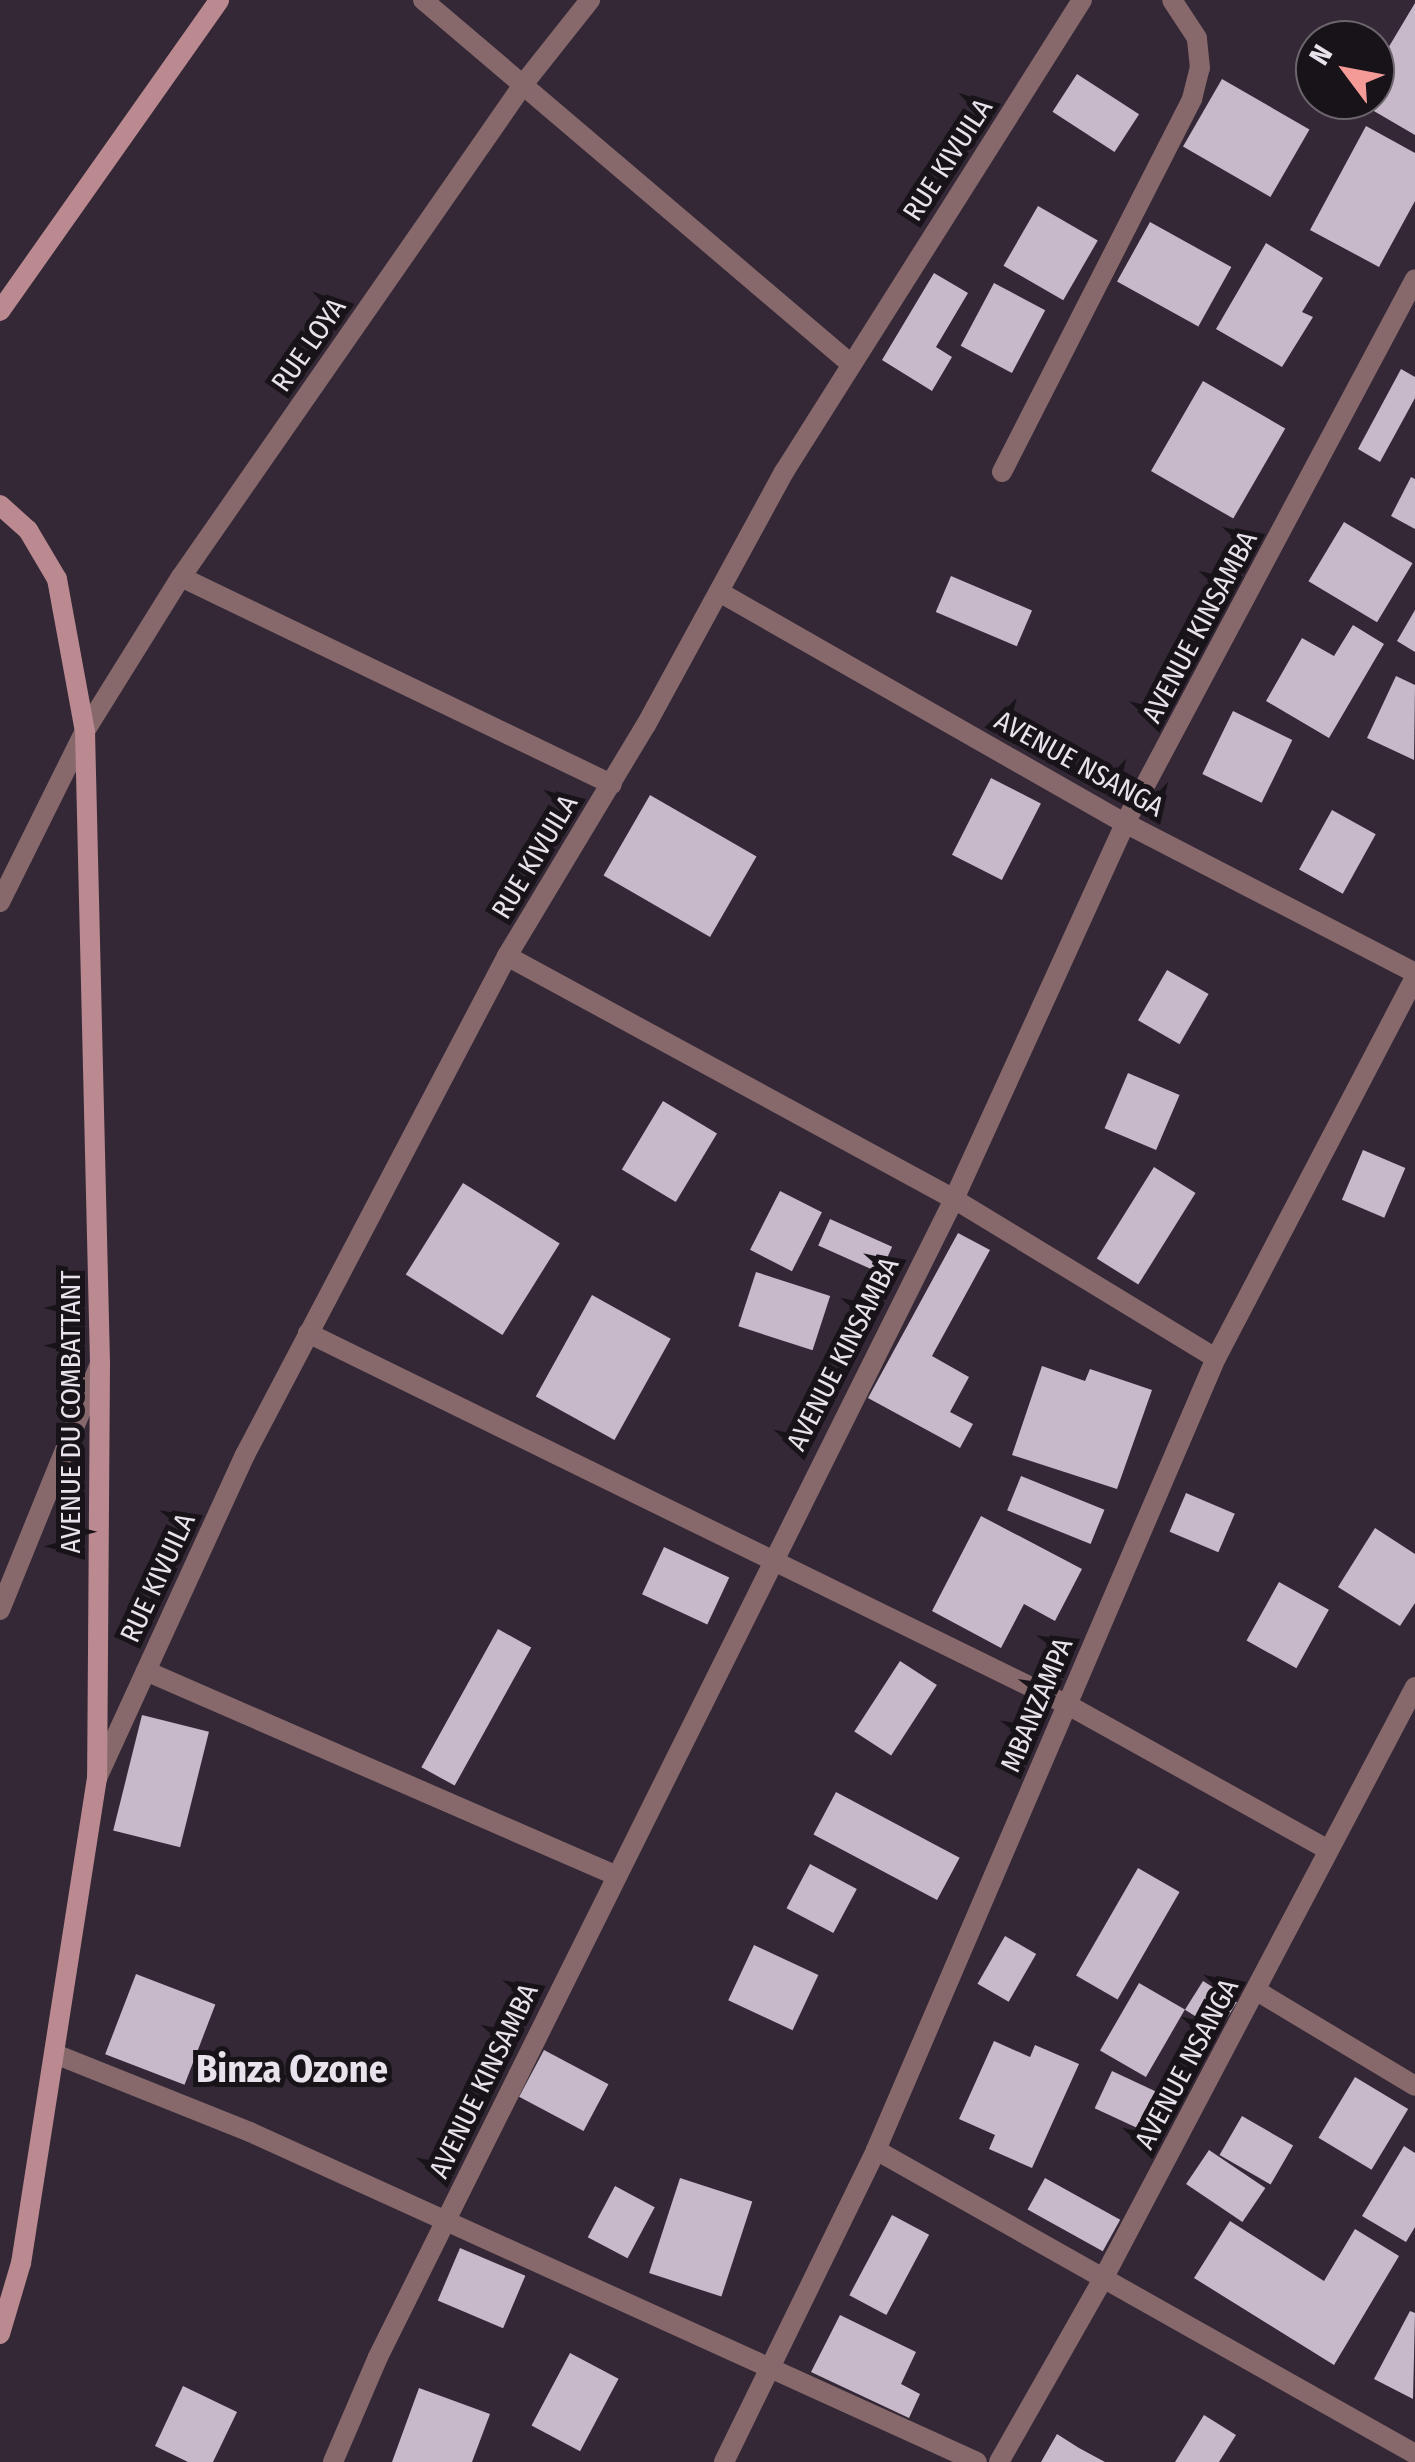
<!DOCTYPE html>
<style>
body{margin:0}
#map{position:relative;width:1415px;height:2462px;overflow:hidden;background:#342836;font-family:"Fira Sans Condensed",sans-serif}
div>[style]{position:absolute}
.building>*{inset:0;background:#c7b8ca;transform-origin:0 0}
.lane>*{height:20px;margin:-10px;padding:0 10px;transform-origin:10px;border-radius:10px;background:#87696c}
.street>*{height:20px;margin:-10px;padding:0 10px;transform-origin:10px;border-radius:10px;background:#87696c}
.secondary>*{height:20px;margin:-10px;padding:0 10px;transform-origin:10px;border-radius:10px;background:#ba8a90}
span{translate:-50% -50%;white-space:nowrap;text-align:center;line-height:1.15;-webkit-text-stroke:10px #181319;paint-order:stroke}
.street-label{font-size:28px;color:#e9e1eb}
.district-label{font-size:38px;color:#e9e1eb;font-weight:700}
.north{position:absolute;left:1295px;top:20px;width:100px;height:100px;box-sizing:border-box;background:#181319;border:2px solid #6c656d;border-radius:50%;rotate:302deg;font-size:28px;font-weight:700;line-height:40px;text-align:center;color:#e9e1eb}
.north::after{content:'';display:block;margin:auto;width:35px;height:45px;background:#f59b97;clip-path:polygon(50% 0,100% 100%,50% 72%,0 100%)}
</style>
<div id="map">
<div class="building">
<i style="clip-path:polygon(1415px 3px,1415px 135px,1355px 100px,1375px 100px,1375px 70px)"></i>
<i style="left:1077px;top:74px;width:74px;height:45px;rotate:33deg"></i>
<i style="left:1222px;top:79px;width:101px;height:78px;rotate:30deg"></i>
<i style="clip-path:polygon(1366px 126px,1415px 153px,1415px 201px,1379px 267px,1310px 230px)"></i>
<i style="left:1038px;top:206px;width:69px;height:69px;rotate:30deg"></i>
<i style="left:1150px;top:222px;width:93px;height:68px;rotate:29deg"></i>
<i style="clip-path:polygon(1266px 243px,1323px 278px,1302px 312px,1313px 317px,1282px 367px,1216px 329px)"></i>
<i style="clip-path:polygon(934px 273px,968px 293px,936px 347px,952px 357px,932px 391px,882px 360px)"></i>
<i style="left:994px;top:283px;width:58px;height:71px;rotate:28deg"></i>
<i style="clip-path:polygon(1401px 369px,1415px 377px,1415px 398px,1380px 462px,1358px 449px)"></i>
<i style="left:1203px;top:381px;width:95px;height:104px;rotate:30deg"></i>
<i style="clip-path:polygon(1411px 477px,1415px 479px,1415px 529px,1391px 516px)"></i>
<i style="left:1344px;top:522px;width:80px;height:69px;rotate:31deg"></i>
<i style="left:951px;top:576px;width:88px;height:39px;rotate:23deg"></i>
<i style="clip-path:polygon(1415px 610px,1415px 652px,1397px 641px)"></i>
<i style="clip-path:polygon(1353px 625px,1384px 644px,1329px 738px,1266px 701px,1302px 638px,1334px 656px)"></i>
<i style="clip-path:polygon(1396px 676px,1415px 685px,1414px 760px,1367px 738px)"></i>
<i style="left:1233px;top:711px;width:66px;height:70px;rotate:26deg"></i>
<i style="left:991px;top:778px;width:56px;height:86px;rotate:27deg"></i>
<i style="left:650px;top:795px;width:123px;height:93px;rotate:30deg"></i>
<i style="left:1332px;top:810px;width:50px;height:68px;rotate:29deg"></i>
<i style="left:1167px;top:970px;width:48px;height:58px;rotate:30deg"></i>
<i style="left:1128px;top:1073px;width:56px;height:60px;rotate:23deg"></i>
<i style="left:663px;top:1101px;width:63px;height:80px;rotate:31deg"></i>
<i style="left:1363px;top:1150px;width:46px;height:54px;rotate:23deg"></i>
<i style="left:1154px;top:1167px;width:49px;height:108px;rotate:32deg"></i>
<i style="left:463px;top:1183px;width:114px;height:108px;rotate:32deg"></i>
<i style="left:780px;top:1191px;width:47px;height:66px;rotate:27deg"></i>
<i style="left:830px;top:1219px;width:68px;height:29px;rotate:24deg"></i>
<i style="clip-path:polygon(958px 1233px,990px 1250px,932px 1356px,969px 1377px,950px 1412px,973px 1424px,960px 1448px,868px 1398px)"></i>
<i style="left:756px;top:1272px;width:78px;height:57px;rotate:18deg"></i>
<i style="left:592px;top:1295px;width:90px;height:116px;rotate:29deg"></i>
<i style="clip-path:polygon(1042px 1366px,1085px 1381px,1090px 1369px,1152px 1390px,1117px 1489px,1012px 1455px)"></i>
<i style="left:1021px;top:1476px;width:90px;height:37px;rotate:22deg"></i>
<i style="left:1186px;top:1493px;width:53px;height:42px;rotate:23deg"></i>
<i style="clip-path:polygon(981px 1516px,1082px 1569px,1055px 1621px,1024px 1604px,1001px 1648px,932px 1611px)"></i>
<i style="clip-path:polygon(1375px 1528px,1415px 1554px,1415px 1603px,1400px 1626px,1338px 1587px)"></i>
<i style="left:664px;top:1547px;width:72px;height:52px;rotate:25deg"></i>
<i style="left:1279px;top:1582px;width:57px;height:67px;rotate:29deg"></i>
<i style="left:498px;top:1629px;width:38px;height:158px;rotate:29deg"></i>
<i style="left:900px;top:1661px;width:44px;height:84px;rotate:33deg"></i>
<i style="left:142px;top:1715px;width:69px;height:119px;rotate:14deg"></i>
<i style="left:836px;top:1792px;width:140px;height:48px;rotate:28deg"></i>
<i style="left:810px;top:1864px;width:53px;height:50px;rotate:28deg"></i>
<i style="left:1138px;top:1868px;width:48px;height:124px;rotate:30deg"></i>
<i style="left:1005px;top:1936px;width:36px;height:55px;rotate:30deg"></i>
<i style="left:754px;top:1945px;width:71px;height:61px;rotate:25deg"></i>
<i style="left:136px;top:1974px;width:85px;height:86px;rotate:21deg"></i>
<i style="left:1203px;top:1981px;width:40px;height:34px;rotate:32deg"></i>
<i style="left:1139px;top:1983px;width:53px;height:78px;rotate:30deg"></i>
<i style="clip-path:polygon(994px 2041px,1030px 2057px,1035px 2045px,1079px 2064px,1032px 2168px,989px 2149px,995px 2135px,959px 2119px)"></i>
<i style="left:544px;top:2050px;width:73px;height:53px;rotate:28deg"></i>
<i style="left:1112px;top:2071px;width:75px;height:41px;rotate:25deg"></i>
<i style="left:1355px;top:2077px;width:62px;height:71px;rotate:31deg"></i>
<i style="left:1242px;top:2116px;width:59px;height:45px;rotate:30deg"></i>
<i style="clip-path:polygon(1404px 2146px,1415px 2153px,1415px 2227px,1406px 2242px,1362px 2216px)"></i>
<i style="left:1209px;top:2150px;width:68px;height:41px;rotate:34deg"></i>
<i style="left:680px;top:2178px;width:76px;height:100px;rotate:18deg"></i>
<i style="left:1045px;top:2178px;width:86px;height:36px;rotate:29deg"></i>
<i style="left:615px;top:2186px;width:45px;height:58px;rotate:28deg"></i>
<i style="left:892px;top:2215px;width:42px;height:91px;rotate:28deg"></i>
<i style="clip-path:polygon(1230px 2221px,1324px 2281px,1355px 2229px,1399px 2256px,1334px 2365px,1194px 2278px)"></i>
<i style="left:460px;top:2248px;width:71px;height:57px;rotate:23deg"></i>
<i style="clip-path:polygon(1410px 2311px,1415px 2313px,1413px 2399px,1374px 2379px)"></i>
<i style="clip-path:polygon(840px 2315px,916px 2352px,901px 2384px,920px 2394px,909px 2418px,811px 2372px)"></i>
<i style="left:570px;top:2353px;width:55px;height:82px;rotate:28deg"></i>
<i style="clip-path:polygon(183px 2386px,237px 2412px,213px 2462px,188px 2462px,155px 2446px)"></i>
<i style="clip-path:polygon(419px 2388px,490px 2414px,472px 2462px,392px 2462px)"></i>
<i style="clip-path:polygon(1204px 2415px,1236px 2435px,1219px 2462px,1175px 2462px)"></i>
<i style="clip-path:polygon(1057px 2434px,1079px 2448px,1105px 2462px,1041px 2462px)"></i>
</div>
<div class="lane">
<i style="left:1002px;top:472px;width:419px;rotate:-63deg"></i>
<i style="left:1192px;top:99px;width:32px;rotate:-76deg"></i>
<i style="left:1200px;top:68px;width:30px;rotate:-96deg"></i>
<i style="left:1197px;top:38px;width:45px;rotate:-123.3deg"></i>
<i style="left:181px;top:577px;width:478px;rotate:25.7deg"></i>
</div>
<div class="street">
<i style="left:423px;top:0;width:562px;rotate:40.38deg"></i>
<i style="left:721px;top:593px;width:465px;rotate:29.7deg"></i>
<i style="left:1125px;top:823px;width:326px;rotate:27.3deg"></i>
<i style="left:0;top:902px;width:191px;rotate:-63.6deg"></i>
<i style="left:85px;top:731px;width:181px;rotate:-58.1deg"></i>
<i style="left:181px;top:577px;width:603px;rotate:-55.2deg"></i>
<i style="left:525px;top:82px;width:105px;rotate:-51.6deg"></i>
<i style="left:507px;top:956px;width:509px;rotate:28.53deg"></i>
<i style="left:954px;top:1199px;width:306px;rotate:31.3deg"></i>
<i style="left:308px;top:1333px;width:846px;rotate:26.08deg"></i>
<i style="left:1068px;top:1705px;width:296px;rotate:29.1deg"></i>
<i style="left:0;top:1610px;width:263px;rotate:-67.9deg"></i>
<i style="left:146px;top:1671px;width:511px;rotate:23.51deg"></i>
<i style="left:97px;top:1778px;width:355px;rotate:-65.4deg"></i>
<i style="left:245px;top:1455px;width:564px;rotate:-62.3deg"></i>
<i style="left:507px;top:956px;width:270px;rotate:-59deg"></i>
<i style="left:646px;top:725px;width:288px;rotate:-61.4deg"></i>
<i style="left:784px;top:472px;width:558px;rotate:-57.73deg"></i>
<i style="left:1257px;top:1991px;width:184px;rotate:31deg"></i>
<i style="left:55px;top:2054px;width:210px;rotate:21.8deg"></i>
<i style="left:250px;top:2132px;width:798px;rotate:24.41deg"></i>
<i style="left:876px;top:2150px;width:619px;rotate:29.42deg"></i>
<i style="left:333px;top:2462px;width:114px;rotate:-66.8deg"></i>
<i style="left:378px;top:2357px;width:1293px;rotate:-63.55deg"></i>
<i style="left:954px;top:1199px;width:413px;rotate:-65.5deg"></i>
<i style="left:1125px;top:823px;width:616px;rotate:-61.94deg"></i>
<i style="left:724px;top:2462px;width:347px;rotate:-64deg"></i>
<i style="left:876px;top:2150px;width:862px;rotate:-66.77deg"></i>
<i style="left:1216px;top:1358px;width:430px;rotate:-62.4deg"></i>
<i style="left:999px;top:2462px;width:213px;rotate:-60.4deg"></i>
<i style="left:1104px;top:2277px;width:667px;rotate:-62.21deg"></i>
</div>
<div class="secondary">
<i style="left:0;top:311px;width:380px;rotate:-54.8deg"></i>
<i style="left:0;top:505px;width:38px;rotate:42deg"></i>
<i style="left:28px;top:530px;width:57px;rotate:59.4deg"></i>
<i style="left:57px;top:579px;width:155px;rotate:79.6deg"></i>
<i style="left:85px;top:731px;width:633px;rotate:88.64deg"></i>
<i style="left:100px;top:1364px;width:414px;rotate:90.4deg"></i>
<i style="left:97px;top:1778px;width:491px;rotate:98.9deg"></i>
<i style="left:21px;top:2263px;width:74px;rotate:106.5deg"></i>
</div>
<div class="street-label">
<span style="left:948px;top:160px;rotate:-57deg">RUE KIVUILA</span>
<span style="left:309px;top:345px;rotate:-55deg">RUE LOYA</span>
<span style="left:1200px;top:627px;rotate:-62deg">AVENUE KINSAMBA</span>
<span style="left:1079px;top:764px;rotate:29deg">AVENUE NSANGA</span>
<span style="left:535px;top:857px;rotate:-59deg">RUE KIVUILA</span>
<span style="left:843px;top:1354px;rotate:-63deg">AVENUE KINSAMBA</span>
<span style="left:71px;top:1412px;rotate:-90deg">AVENUE DU COMBATTANT</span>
<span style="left:158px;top:1578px;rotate:-65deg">RUE KIVUILA</span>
<span style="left:1037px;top:1705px;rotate:-67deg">MBANZAMPA</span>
<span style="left:1187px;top:2064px;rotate:-62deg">AVENUE NSANGA</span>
<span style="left:484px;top:2081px;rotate:-64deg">AVENUE KINSAMBA</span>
</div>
<div class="district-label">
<span style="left:292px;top:2070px">Binza Ozone</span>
</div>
<div class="north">N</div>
</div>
